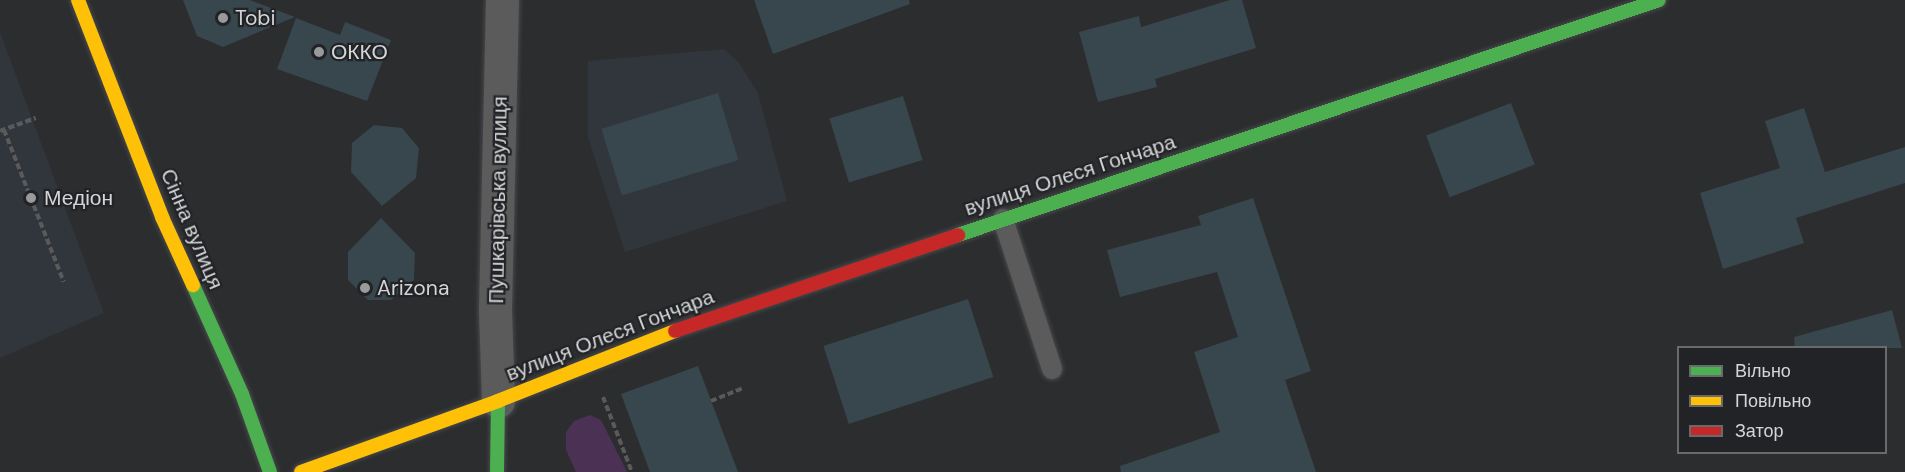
<!DOCTYPE html>
<meta charset="utf-8">
<style>
body{margin:0}
#map{position:relative;width:1905px;height:472px;overflow:hidden;background:#2c2d2f;font-family:"DM Sans",sans-serif}
div>[style]{position:absolute}
.built>*{inset:0;background:#31353c}
.green>*{inset:0;background:#4b3255}
.building>*{inset:0;background:#38464d;transform-origin:0 0}
.path>*{height:4px;margin-top:-2px;transform-origin:0;background:repeating-linear-gradient(90deg,#5a5a5b 0 6px,transparent 0 9px)}
.roads{filter:drop-shadow(0 0 2px #47484a) drop-shadow(0 0 2px #47484a)}
.lane>*{height:20px;margin:-10px;padding:0 10px;transform-origin:10px;border-radius:10px;background:#5b5b5c}
.street>*{height:33px;margin:-16.5px;padding:0 16.5px;transform-origin:16.5px;border-radius:16.5px;background:#5b5b5c}
.fast>*{height:14px;margin:-7px;padding:0 7px;transform-origin:7px;border-radius:7px;background:#4caf50}
.slow>*{height:14px;margin:-7px;padding:0 7px;transform-origin:7px;border-radius:7px;background:#ffc107}
.jam>*{height:14px;margin:-7px;padding:0 7px;transform-origin:7px;border-radius:7px;background:#c62828}
.dots>*{width:16px;height:16px;translate:-50% -50%;box-sizing:border-box;border:3px solid #222326;border-radius:50%}
span{translate:-50% -50%;white-space:nowrap;text-align:center;line-height:1.15;-webkit-text-stroke:4.5px #222326;paint-order:stroke}
.poi-label{font-size:21px;color:#d4d5d6}
.left{translate:0 -50%;text-align:left}
.street-label{font-size:21px;color:#d4d5d6}
.legend{position:absolute;left:1677px;top:346px;width:210px;height:108px;box-sizing:border-box;background:#222326;border:2px solid #696a6c;margin:0;padding:8px 10px;list-style:none;font-size:18px;color:#d4d5d6}
.legend li{display:flex;align-items:center;gap:12px;height:30px}
.legend b{width:30px;border:2px solid #696a6c}
</style>
<div id="map">
<div class="built">
<i style="clip-path:polygon(0 32px,104px 313px,0 358px)"></i>
<i style="clip-path:polygon(724px 49px,739px 63px,758px 93px,787px 201px,625px 252px,588px 137px,588px 61px)"></i>
</div>
<div class="green">
<i style="clip-path:polygon(590px 415px,601px 420px,627px 472px,576px 472px,566px 450px,566px 432px,574px 421px)"></i>
</div>
<div class="building">
<i style="clip-path:polygon(183px 0,250px 0,295px 17px,223px 47px,197px 36px)"></i>
<i style="clip-path:polygon(754px 0,909px 0,910px 4px,773px 54px)"></i>
<i style="clip-path:polygon(1230px 0,1242px 0,1256px 48px,1155px 79px,1157px 87px,1098px 102px,1079px 32px,1139px 16px,1141px 27px)"></i>
<i style="clip-path:polygon(296px 18px,340px 35px,345px 22px,391px 40px,367px 101px,277px 69px)"></i>
<i style="left:718px;top:93px;width:70px;height:122px;rotate:73deg"></i>
<i style="left:903px;top:96px;width:67px;height:77px;rotate:73deg"></i>
<i style="left:1511px;top:103px;width:66px;height:91px;rotate:69deg"></i>
<i style="clip-path:polygon(1804px 108px,1825px 172px,1905px 147px,1905px 183px,1796px 218px,1804px 243px,1723px 269px,1700px 193px,1780px 168px,1765px 121px)"></i>
<i style="clip-path:polygon(374px 125px,402px 128px,419px 148px,416px 178px,382px 206px,351px 172px,352px 143px)"></i>
<i style="clip-path:polygon(1253px 198px,1311px 371px,1285px 380px,1316px 472px,1121px 472px,1120px 466px,1220px 432px,1194px 352px,1238px 337px,1217px 272px,1120px 297px,1107px 250px,1201px 225px,1198px 216px)"></i>
<i style="clip-path:polygon(381px 218px,415px 253px,414px 280px,391px 300px,368px 300px,348px 280px,348px 252px)"></i>
<i style="left:968px;top:299px;width:82px;height:152px;rotate:72deg"></i>
<i style="clip-path:polygon(1892px 310px,1902px 348px,1795px 348px,1794px 337px)"></i>
<i style="clip-path:polygon(698px 366px,738px 472px,650px 472px,621px 394px)"></i>
</div>
<div class="path">
<i style="left:4px;top:130px;width:163px;rotate:68.5deg"></i>
<i style="left:0;top:131px;width:38px;rotate:-20deg"></i>
<i style="left:603px;top:397px;width:80px;rotate:68.9deg"></i>
<i style="left:711px;top:401px;width:35px;rotate:-22deg"></i>
</div>
<div class="roads">
<div class="lane">
<i style="left:1003px;top:219px;width:158px;rotate:71.9deg"></i>
</div>
<div class="street">
<i style="left:498px;top:401px;width:92px;rotate:-91.9deg"></i>
<i style="left:495px;top:309px;width:309px;rotate:-88.7deg"></i>
</div>
<div class="fast">
<i style="left:958px;top:235px;width:739px;rotate:-18.53deg"></i>
<i style="left:193px;top:285px;width:120px;rotate:65.8deg"></i>
<i style="left:242px;top:394px;width:83px;rotate:70.3deg"></i>
<i style="left:497px;top:472px;width:71px;rotate:-89.2deg"></i>
</div>
<div class="slow">
<i style="left:78px;top:0;width:233px;rotate:68.8deg"></i>
<i style="left:162px;top:217px;width:75px;rotate:65.5deg"></i>
<i style="left:301px;top:472px;width:209px;rotate:-19.8deg"></i>
<i style="left:498px;top:401px;width:190px;rotate:-21.6deg"></i>
</div>
<div class="jam">
<i style="left:675px;top:331px;width:299px;rotate:-18.7deg"></i>
</div>
</div>
<div class="dots">
<i style="left:223px;top:18px;background:#999a9c"></i>
<i style="left:319px;top:52px;background:#999a9c"></i>
<i style="left:31px;top:198px;background:#999a9c"></i>
<i style="left:365px;top:288px;background:#999a9c"></i>
</div>
<div class="poi-label">
<span class="left" style="left:235px;top:18px">Tobi</span>
<span class="left" style="left:331px;top:52px">ОККО</span>
<span class="left" style="left:44px;top:198px">Медіон</span>
<span class="left" style="left:377px;top:288px">Arizona</span>
</div>
<div class="street-label">
<span style="left:1070px;top:175px;rotate:-18deg">вулиця Олеся Гончара</span>
<span style="left:498px;top:200px;rotate:-89deg">Пушкарівська вулиця</span>
<span style="left:192px;top:229px;rotate:67deg">Сінна вулиця</span>
<span style="left:610px;top:335px;rotate:-21deg">вулиця Олеся Гончара</span>
</div>
<ul class="legend">
<li><b style="height:8px;background:#4caf50"></b>Вільно</li>
<li><b style="height:8px;background:#ffc107"></b>Повільно</li>
<li><b style="height:8px;background:#c62828"></b>Затор</li>
</ul>
</div>
